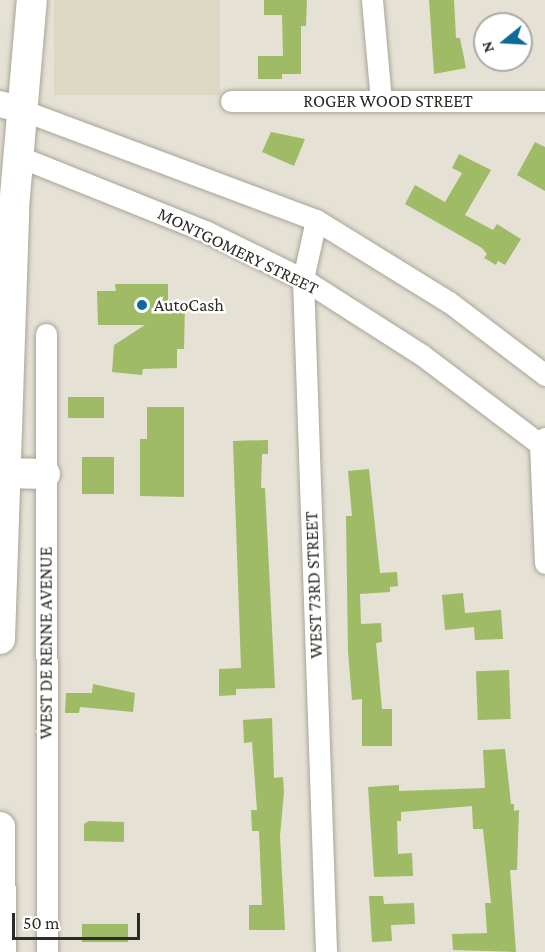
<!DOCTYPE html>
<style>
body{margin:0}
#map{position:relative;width:545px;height:952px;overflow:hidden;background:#e5e1d5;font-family:"Crimson Pro",serif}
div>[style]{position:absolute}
.built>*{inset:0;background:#ddd8c4;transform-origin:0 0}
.building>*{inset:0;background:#9fbb65;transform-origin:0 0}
.roads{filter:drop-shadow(0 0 2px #a8a598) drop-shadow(0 0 2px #a8a598)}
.minor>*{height:21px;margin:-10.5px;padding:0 10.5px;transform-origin:10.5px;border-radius:10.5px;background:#fff}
.major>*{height:26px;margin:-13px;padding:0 13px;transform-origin:13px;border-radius:13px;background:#fff}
.highway>*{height:30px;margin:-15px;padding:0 15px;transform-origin:15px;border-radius:15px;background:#fff}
.dots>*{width:16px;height:16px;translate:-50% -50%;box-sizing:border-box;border:3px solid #fff;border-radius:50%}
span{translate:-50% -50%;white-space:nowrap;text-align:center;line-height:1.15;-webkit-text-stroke:5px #fff;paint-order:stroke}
.street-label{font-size:18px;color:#2c2b26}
.poi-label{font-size:18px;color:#2c2b26}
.left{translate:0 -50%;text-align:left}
.north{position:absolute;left:473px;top:12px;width:60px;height:60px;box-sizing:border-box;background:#fff;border:2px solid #abaaa8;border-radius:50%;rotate:252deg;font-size:16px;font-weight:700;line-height:24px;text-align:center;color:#2c2b26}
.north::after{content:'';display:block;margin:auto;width:21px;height:27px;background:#0c6a99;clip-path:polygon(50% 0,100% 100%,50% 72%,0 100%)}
.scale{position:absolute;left:12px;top:913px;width:128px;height:27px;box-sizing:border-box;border:3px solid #2c2b26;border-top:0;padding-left:8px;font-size:18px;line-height:21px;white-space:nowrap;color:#2c2b26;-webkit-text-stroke:4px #fff;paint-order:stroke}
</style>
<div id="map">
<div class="built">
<i style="left:54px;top:0;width:166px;height:95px"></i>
</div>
<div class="building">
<i style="clip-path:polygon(264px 0,307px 0,306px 26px,301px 26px,301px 74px,282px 74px,282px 79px,258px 79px,258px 56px,283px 56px,282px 15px,264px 15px)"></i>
<i style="clip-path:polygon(429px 0,454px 0,456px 38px,460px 38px,466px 68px,434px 74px)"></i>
<i style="clip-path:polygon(271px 132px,305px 139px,294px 166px,262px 152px)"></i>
<i style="clip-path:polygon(535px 142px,545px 147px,545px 191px,517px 175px)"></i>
<i style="clip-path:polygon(459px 154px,491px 170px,465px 215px,493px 230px,497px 224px,521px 239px,505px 265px,498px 261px,496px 265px,484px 258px,487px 254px,482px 248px,405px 204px,415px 185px,445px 202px,462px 173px,452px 168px)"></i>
<i style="clip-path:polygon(115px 284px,168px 284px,168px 304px,185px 305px,184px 349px,177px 349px,177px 368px,143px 369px,142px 375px,112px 372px,114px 345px,145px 325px,98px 325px,97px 291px,116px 291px)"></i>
<i style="left:104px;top:397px;width:21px;height:36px;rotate:90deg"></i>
<i style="clip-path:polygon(147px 407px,184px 407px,184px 497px,140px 496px,140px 439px,147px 439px)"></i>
<i style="clip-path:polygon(268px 440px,268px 454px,262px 454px,261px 488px,265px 488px,275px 688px,236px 689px,236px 695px,219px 696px,219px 669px,241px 668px,233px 441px)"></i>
<i style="left:82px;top:457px;width:32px;height:37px"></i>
<i style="clip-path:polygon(369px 469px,380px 573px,397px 572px,398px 586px,390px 587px,390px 592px,360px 594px,361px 624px,381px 623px,382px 642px,376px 643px,382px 709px,392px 709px,392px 746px,362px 746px,362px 699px,352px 700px,348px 651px,346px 516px,352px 516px,348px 471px)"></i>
<i style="clip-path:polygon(463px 593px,465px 613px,501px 610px,503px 639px,475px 640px,474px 627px,445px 630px,442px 595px)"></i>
<i style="left:509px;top:670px;width:49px;height:33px;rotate:88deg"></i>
<i style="clip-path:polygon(93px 684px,135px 693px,133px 712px,80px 707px,79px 713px,65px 713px,66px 693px,92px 693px)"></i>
<i style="clip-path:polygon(272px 718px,274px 778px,283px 777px,284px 792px,280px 836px,285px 930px,249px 930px,249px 905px,262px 905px,259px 831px,252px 831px,251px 810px,257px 810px,252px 742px,244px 743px,243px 720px)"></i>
<i style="clip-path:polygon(505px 749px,511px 804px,514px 804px,514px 811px,519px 810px,517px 870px,510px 870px,516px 952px,453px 950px,452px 934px,487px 933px,485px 903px,491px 903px,483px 829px,473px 829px,472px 806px,401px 812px,401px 821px,397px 821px,398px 854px,412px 853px,413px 876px,374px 877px,368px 787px,399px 785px,399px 791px,485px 788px,483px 750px)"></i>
<i style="clip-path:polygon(89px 821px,124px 822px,124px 842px,84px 841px,84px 824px)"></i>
<i style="clip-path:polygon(369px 896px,383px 896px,384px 904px,414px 903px,415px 924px,391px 925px,392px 941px,372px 942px)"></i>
<i style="left:82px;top:924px;width:46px;height:18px"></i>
</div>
<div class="roads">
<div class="minor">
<i style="left:372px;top:0;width:100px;rotate:84.9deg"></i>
<i style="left:231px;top:101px;width:314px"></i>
<i style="left:22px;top:110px;width:314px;rotate:20.5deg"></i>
<i style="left:316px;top:220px;width:156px;rotate:31.7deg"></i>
<i style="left:449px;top:302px;width:121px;rotate:37.2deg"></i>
<i style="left:20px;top:157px;width:199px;rotate:21.8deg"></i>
<i style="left:205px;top:231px;width:109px;rotate:26.1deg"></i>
<i style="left:303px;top:279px;width:141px;rotate:32.6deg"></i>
<i style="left:422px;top:355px;width:154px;rotate:37.1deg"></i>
<i style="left:316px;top:220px;width:60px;rotate:102.4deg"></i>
<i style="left:303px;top:279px;width:673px;rotate:88.04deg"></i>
<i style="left:46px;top:334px;width:618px;rotate:89.91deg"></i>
<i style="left:545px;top:438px;width:8px;rotate:130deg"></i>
<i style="left:540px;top:444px;width:119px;rotate:87.6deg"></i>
</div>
<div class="major">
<i style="left:0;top:104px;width:23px;rotate:15deg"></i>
</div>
<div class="highway">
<i style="left:4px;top:473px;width:41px;rotate:1.4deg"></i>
<i style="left:0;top:639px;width:431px;rotate:-88.1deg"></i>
<i style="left:14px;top:208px;width:209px;rotate:-85.1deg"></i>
<i style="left:0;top:827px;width:125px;rotate:89.5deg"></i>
</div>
</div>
<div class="dots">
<i style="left:142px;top:305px;background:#0c6a99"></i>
</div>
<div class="street-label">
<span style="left:388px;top:101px">ROGER WOOD STREET</span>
<span style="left:238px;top:251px;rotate:26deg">MONTGOMERY STREET</span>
<span style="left:314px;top:585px;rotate:-92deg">WEST 73RD STREET</span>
<span style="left:46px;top:643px;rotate:-90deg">WEST DE RENNE AVENUE</span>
</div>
<div class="poi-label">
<span class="left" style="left:154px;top:305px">AutoCash</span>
</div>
<div class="north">N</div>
<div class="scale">50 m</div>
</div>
